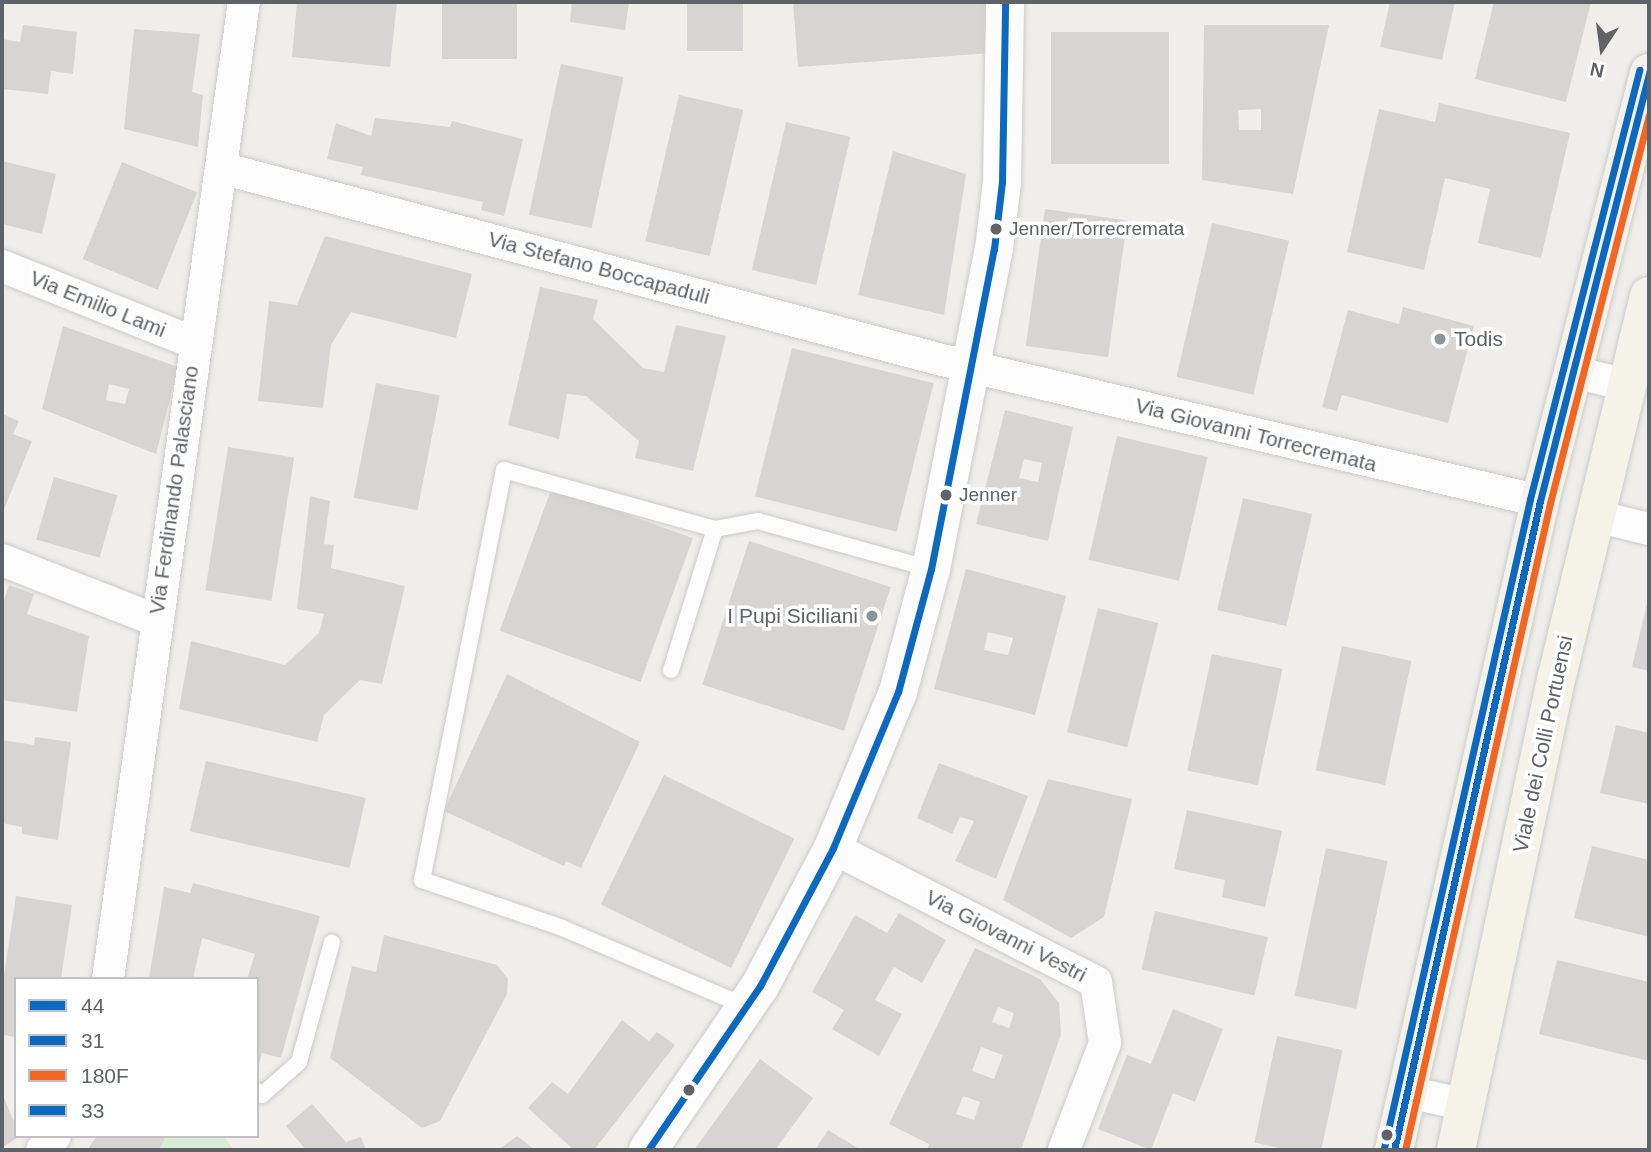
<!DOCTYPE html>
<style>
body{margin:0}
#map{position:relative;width:1651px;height:1152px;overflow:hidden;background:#efeeea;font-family:Arial,sans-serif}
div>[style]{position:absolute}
.green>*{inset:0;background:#d8ebd6}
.building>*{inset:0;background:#d6d5d3;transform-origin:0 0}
.roads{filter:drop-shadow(0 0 2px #cbcccc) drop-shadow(0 0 2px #cbcccc)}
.lane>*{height:16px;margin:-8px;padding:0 8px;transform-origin:8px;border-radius:8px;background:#fdfcfc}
.street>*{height:32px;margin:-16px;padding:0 16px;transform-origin:16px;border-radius:16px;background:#fdfcfc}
.secondary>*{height:38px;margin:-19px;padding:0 19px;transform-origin:19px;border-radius:19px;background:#fdfcfc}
.primary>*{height:38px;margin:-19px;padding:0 19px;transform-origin:19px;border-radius:19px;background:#f4f2e9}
.bus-1>*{height:7px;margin:-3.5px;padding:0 3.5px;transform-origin:3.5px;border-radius:3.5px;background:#0c69bf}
.bus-2>*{height:7px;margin:-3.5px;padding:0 3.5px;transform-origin:3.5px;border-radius:3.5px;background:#0c69bf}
.bus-3>*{height:7px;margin:-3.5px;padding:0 3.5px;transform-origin:3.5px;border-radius:3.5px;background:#f26522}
.bus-4>*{height:7px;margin:-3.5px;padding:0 3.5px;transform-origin:3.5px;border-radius:3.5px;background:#0c69bf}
.dots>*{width:19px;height:19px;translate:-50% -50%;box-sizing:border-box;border:4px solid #fff;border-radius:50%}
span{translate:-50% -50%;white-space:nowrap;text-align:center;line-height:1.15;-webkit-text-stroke:7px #fff;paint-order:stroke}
.bus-label{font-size:19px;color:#5f6368}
.left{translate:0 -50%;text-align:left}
.street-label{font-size:21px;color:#5f6368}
.poi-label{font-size:21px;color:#5f6368}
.right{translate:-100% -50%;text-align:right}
.frame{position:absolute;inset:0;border:4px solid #5f6368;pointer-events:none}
.legend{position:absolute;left:14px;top:977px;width:245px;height:161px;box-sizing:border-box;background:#fff;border:2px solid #bfc1c3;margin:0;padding:9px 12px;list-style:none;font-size:21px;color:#5f6368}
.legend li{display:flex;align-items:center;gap:14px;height:35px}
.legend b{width:35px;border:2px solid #bfc1c3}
.north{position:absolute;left:1567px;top:14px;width:70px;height:70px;-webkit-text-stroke:5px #fff;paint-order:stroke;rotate:193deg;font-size:19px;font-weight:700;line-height:28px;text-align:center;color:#5f6368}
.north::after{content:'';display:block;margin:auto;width:24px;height:32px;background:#5f6368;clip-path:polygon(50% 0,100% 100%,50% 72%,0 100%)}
</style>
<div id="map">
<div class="green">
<i style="clip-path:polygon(166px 1136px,223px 1136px,234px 1150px,159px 1150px)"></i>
</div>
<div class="building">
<i style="clip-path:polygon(297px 2px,397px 2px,390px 67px,292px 57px)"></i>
<i style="left:442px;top:2px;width:75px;height:57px"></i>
<i style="clip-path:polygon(572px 2px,629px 2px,625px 30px,570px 22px)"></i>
<i style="left:687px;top:2px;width:56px;height:49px"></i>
<i style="clip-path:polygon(793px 2px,988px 2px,991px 53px,798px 67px)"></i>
<i style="clip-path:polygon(1390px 2px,1455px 2px,1442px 60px,1380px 47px)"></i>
<i style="clip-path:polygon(1494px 2px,1591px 2px,1566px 102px,1475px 79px)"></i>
<i style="clip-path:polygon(23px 25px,77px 32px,73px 74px,51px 71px,48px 94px,2px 89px,2px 39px,20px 42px)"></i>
<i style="clip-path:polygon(evenodd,1204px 25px,1329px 25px,1293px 194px,1202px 180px,1204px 25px,1261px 109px,1261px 130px,1239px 130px,1238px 110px,1261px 109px)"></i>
<i style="clip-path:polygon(134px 29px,200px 34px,192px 92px,203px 95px,198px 147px,124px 129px)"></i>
<i style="left:1051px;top:32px;width:118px;height:132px"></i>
<i style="left:561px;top:64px;width:64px;height:154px;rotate:12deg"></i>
<i style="left:679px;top:95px;width:66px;height:150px;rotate:13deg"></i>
<i style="clip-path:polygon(1439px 103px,1570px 133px,1541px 258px,1478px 243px,1490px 189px,1445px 178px,1424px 270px,1347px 252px,1379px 109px,1435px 122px)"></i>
<i style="clip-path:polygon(375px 118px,450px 127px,452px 121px,523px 139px,504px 216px,481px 210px,483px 202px,361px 175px,363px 167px,327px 159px,336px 123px,371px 136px)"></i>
<i style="left:786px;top:122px;width:66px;height:152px;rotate:13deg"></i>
<i style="clip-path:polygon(893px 151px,966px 174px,944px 315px,858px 295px)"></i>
<i style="clip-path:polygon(2px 161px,56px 174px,42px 234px,2px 224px)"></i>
<i style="left:122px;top:162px;width:81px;height:105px;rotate:22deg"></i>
<i style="left:1045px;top:209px;width:83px;height:138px;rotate:8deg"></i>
<i style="left:1212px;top:223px;width:79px;height:158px;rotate:13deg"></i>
<i style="clip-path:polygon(325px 236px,472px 274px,456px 338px,351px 312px,331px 345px,323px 408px,258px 401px,269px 301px,297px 305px)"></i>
<i style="clip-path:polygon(540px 287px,598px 300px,593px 319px,643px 368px,664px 372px,676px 325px,726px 336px,693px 471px,635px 458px,639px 441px,586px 396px,567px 394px,559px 439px,508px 425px)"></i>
<i style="clip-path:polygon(1403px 307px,1474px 326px,1448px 423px,1342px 395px,1337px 411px,1322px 407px,1348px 310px,1399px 324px)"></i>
<i style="clip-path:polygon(evenodd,63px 326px,178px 367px,156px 454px,42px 409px,63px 326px,109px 384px,129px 389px,125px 404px,106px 400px,109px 384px)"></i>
<i style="left:792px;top:348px;width:146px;height:153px;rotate:14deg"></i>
<i style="left:376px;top:383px;width:65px;height:117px;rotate:11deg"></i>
<i style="clip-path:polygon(evenodd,1005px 410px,1073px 427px,1048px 541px,976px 524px,1005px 410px,1024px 459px,1042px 463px,1038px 482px,1019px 478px,1024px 459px)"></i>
<i style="clip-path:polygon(2px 414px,19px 421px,13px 434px,32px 441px,2px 514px)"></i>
<i style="left:1117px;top:436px;width:93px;height:127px;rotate:13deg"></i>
<i style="left:228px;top:447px;width:67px;height:145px;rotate:9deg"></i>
<i style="left:54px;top:477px;width:66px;height:65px;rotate:16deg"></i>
<i style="left:552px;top:487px;width:150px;height:153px;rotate:20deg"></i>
<i style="clip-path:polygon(310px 496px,330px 501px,324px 544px,334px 545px,331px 568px,405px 586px,382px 684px,360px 680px,324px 715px,317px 742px,179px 709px,191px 641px,285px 665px,319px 633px,324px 614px,297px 609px)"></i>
<i style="left:1243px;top:498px;width:71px;height:115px;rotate:13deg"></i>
<i style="left:749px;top:541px;width:149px;height:151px;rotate:18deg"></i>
<i style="clip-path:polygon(evenodd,966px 569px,1066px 596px,1035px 715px,934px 689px,966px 569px,988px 632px,1013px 638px,1008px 655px,984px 650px,988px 632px)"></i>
<i style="clip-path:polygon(9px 585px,34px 594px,27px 614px,89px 636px,77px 712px,2px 700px,2px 606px)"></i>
<i style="clip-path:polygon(1648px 599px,1649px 599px,1649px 671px,1632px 667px)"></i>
<i style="left:1098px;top:608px;width:62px;height:128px;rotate:14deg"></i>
<i style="left:1342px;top:646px;width:71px;height:127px;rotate:12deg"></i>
<i style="left:1212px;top:654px;width:72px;height:119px;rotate:12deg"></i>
<i style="clip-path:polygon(507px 674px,640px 742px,581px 868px,566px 861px,564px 866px,444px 811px)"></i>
<i style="clip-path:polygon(1616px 725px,1649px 733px,1649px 804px,1600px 793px)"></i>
<i style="clip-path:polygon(35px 737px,71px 742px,58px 840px,22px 834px,22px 827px,2px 823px,2px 740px,34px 745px)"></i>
<i style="left:206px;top:761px;width:164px;height:72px;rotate:13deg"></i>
<i style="clip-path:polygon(939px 763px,1028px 796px,996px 879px,955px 861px,974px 821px,960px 817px,952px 834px,917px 818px)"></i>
<i style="left:664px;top:775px;width:145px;height:144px;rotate:26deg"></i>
<i style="clip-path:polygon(1048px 779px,1132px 799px,1104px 917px,1071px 938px,1003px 900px)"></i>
<i style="clip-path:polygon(1187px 810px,1282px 831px,1265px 907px,1222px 897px,1225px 880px,1174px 869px)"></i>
<i style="clip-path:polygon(1592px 846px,1649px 860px,1649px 937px,1574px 918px)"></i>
<i style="left:1326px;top:848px;width:63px;height:151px;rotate:12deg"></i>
<i style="clip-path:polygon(193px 883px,320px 916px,281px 1058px,262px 1053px,258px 1068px,257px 979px,247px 979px,255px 954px,202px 938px,193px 979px,149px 979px,164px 887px,190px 893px)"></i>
<i style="clip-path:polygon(16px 896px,72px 905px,61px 979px,16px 979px,16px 1037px,2px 1035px,2px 989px)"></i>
<i style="left:1155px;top:911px;width:116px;height:60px;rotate:13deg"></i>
<i style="clip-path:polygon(899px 913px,946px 940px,922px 983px,894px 967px,875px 1000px,902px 1014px,879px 1056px,832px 1029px,844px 1010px,812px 992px,855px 915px,887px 933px)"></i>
<i style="clip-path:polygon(384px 935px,497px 965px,508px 979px,507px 994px,440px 1121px,422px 1128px,330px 1058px,352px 966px,376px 972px)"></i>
<i style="clip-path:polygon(evenodd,975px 948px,1040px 979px,1059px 1003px,1061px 1034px,1021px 1150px,927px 1150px,929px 1144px,889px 1124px,975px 948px,998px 1007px,1014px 1013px,1009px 1028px,992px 1022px,998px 1007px,975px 948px,981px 1047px,1003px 1055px,994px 1079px,972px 1071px,981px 1047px,975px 948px,963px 1096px,980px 1102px,974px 1120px,956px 1114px,963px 1096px)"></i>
<i style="clip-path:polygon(1557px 960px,1649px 982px,1649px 1061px,1539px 1034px)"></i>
<i style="clip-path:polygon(1173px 1009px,1223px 1029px,1195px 1102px,1173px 1093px,1151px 1150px,1098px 1129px,1127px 1055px,1151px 1064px)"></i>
<i style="clip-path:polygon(622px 1020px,649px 1041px,657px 1032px,675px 1045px,594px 1150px,574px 1150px,528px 1108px,552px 1082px,568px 1094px)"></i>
<i style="left:1277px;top:1036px;width:67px;height:109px;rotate:12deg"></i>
<i style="clip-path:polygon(760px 1059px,813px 1098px,775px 1150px,694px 1150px)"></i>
<i style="clip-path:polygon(2px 1093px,20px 1136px,2px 1148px)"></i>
<i style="clip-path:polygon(312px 1104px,346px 1142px,361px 1137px,366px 1150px,306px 1150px,286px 1126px)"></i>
<i style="clip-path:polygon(828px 1130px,861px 1150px,815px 1150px)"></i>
<i style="clip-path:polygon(97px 1136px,166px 1136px,159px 1150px,87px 1150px)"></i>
<i style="clip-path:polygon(517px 1136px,535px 1150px,498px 1150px)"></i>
</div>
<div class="roads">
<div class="lane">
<i style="left:715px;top:529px;width:44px;rotate:-10.5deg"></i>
<i style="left:758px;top:521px;width:180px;rotate:15.5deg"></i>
<i style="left:671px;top:670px;width:148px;rotate:-72.7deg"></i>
<i style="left:715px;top:529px;width:219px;rotate:-164.4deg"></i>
<i style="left:504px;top:470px;width:418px;rotate:101.3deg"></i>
<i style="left:422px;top:880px;width:146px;rotate:18.8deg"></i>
<i style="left:560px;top:927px;width:201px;rotate:23.1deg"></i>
<i style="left:257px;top:1091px;width:6px;rotate:39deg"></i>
<i style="left:262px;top:1095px;width:50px;rotate:-41.7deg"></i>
<i style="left:299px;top:1062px;width:124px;rotate:-74.6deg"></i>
</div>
<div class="street">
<i style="left:225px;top:169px;width:738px;rotate:14.92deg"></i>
<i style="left:938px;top:359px;width:619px;rotate:13.27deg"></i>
<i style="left:2px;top:266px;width:208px;rotate:21.8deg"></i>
<i style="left:1573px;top:372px;width:56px;rotate:13.5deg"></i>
<i style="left:1596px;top:516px;width:55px;rotate:13.8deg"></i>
<i style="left:2px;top:560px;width:164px;rotate:21.4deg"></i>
<i style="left:833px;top:848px;width:295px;rotate:27deg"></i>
<i style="left:1096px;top:982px;width:62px;rotate:81.6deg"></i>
<i style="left:1105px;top:1043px;width:115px;rotate:111deg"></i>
<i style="left:108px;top:979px;width:986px;rotate:-82.08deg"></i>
<i style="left:1408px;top:1092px;width:59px;rotate:12.6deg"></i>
<i style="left:42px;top:1150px;width:19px;rotate:-47deg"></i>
</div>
<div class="secondary">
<i style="left:648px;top:1150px;width:199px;rotate:-55.7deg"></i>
<i style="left:760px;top:986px;width:156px;rotate:-62.1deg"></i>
<i style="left:833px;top:848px;width:169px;rotate:-67.4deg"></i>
<i style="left:898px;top:692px;width:127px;rotate:-75deg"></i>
<i style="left:931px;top:569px;width:326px;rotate:-78.9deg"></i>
<i style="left:994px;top:249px;width:67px;rotate:-83.2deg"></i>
<i style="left:1002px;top:182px;width:180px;rotate:-89deg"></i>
</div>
<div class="primary">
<i style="left:1394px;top:1150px;width:665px;rotate:-77.32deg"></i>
<i style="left:1540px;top:501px;width:442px;rotate:-75.7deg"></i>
<i style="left:1456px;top:1150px;width:485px;rotate:-78deg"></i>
<i style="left:1557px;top:676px;width:391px;rotate:-76.4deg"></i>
</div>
</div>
<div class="bus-1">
<i style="left:648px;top:1150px;width:199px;rotate:-55.7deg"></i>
<i style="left:760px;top:986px;width:156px;rotate:-62.1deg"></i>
<i style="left:833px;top:848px;width:169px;rotate:-67.4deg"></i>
<i style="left:898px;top:692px;width:127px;rotate:-75deg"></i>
<i style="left:931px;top:569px;width:326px;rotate:-78.9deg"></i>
<i style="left:994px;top:249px;width:67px;rotate:-83.2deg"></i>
<i style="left:1002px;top:182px;width:180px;rotate:-89deg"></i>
</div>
<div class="bus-2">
<i style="left:1394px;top:1150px;width:665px;rotate:-77.32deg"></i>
<i style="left:1540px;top:501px;width:442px;rotate:-75.7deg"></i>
</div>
<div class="bus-3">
<i style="left:1405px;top:1150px;width:663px;rotate:-77.37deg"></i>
<i style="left:1550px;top:503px;width:400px;rotate:-75.7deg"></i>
</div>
<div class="bus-4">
<i style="left:1384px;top:1148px;width:665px;rotate:-77.32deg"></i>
<i style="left:1530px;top:499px;width:443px;rotate:-75.7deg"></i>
</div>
<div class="dots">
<i style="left:996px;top:229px;background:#5f6368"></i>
<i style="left:1440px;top:339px;background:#919496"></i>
<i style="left:946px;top:495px;background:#5f6368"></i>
<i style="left:872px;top:616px;background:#919496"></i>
<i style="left:689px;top:1090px;background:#5f6368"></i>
<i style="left:1387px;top:1135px;background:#5f6368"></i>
</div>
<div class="bus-label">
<span class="left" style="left:1009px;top:229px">Jenner/Torrecremata</span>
<span class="left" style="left:959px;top:495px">Jenner</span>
</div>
<div class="street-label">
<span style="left:599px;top:268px;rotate:15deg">Via Stefano Boccapaduli</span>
<span style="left:98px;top:304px;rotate:22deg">Via Emilio Lami</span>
<span style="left:1256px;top:435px;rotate:14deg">Via Giovanni Torrecremata</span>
<span style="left:174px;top:490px;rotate:-82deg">Via Ferdinando Palasciano</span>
<span style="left:1543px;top:744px;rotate:-78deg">Viale dei Colli Portuensi</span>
<span style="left:1006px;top:936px;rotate:27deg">Via Giovanni Vestri</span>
</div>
<div class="poi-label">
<span class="left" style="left:1454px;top:339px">Todis</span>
<span class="right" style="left:858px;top:616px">I Pupi Siciliani</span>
</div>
<div class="frame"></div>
<ul class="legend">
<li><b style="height:9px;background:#0c69bf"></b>44</li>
<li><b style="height:9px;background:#0c69bf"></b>31</li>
<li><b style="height:9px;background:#f26522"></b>180F</li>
<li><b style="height:9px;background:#0c69bf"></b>33</li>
</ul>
<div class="north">N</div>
</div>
